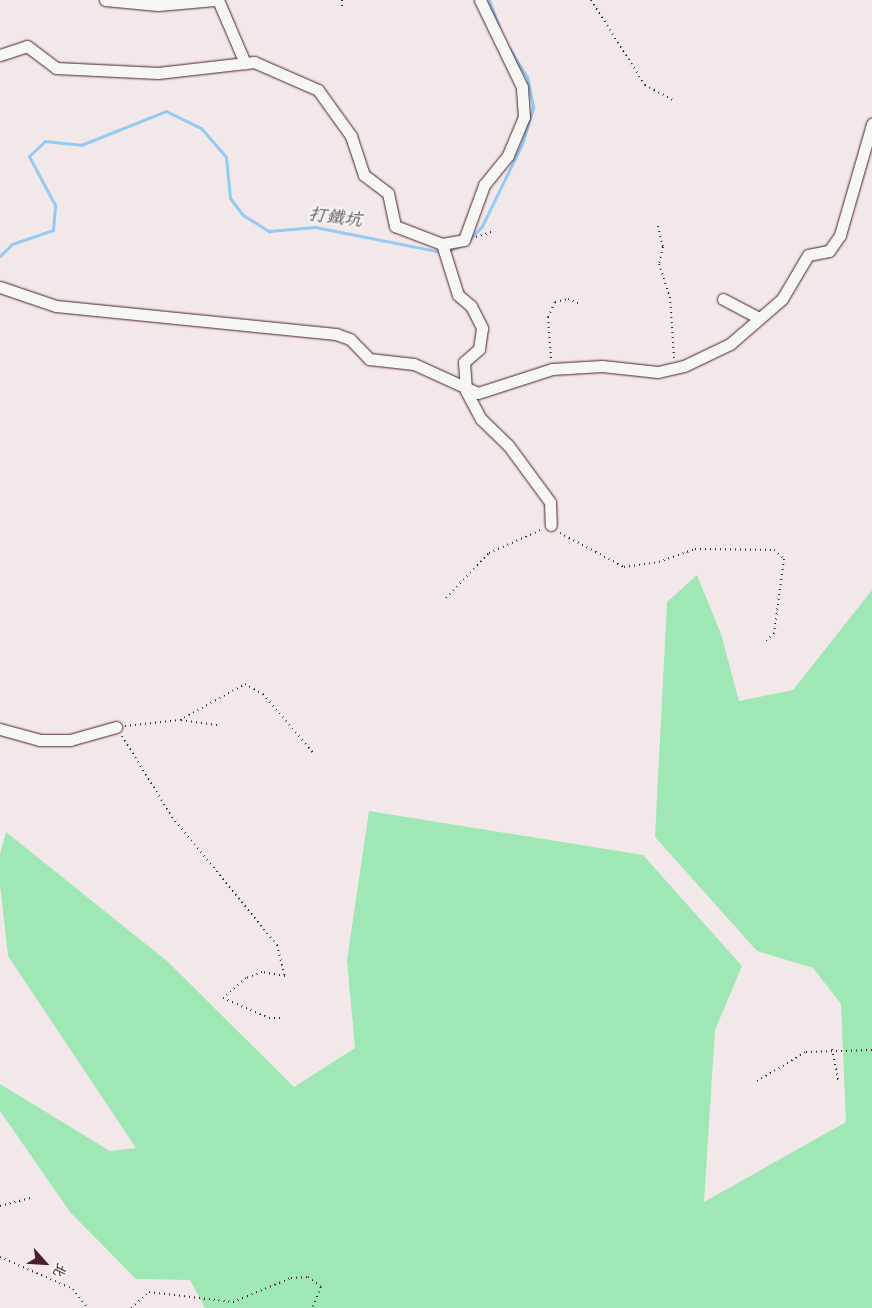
<!DOCTYPE html>
<meta charset="utf-8">
<style>
body{margin:0}
#map{position:relative;width:872px;height:1308px;overflow:hidden;background:#f3e8e9;font-family:"Indie Flower","LXGW WenKai TC",sans-serif}
div>[style]{position:absolute}
.green>*{inset:0;background:#9fe7b4}
.stream>*{height:3px;margin:-1.5px;padding:0 1.5px;transform-origin:1.5px;border-radius:1.5px;background:#95caf3}
.path>*{height:2px;margin-top:-1px;transform-origin:0;background:repeating-linear-gradient(90deg,#4a1f2b 0 1px,transparent 0 5px)}
.roads{filter:drop-shadow(0 0 1px #4a1f2b) drop-shadow(0 0 1px #4a1f2b)}
.minor>*{height:11px;margin:-5.5px;padding:0 5.5px;transform-origin:5.5px;border-radius:5.5px;background:#f6f6f2}
span{translate:-50% -50%;white-space:nowrap;text-align:center;line-height:1.15;-webkit-text-stroke:4px #f6f6f2;paint-order:stroke}
.water-label{font-size:18px;color:#605267;font-style:italic}
.north{position:absolute;left:20px;top:1238px;width:50px;height:50px;-webkit-text-stroke:4px #f6f6f2;paint-order:stroke;rotate:116deg;font-size:14px;font-weight:700;line-height:20px;text-align:center;color:#4a1f2b}
.north::after{content:'';display:block;margin:auto;width:18px;height:22px;background:#4a1f2b;clip-path:polygon(50% 0,100% 100%,50% 72%,0 100%)}
</style>
<div id="map">
<div class="green">
<i style="clip-path:polygon(697px 575px,721px 634px,739px 701px,793px 690px,872px 590px,872px 1308px,205px 1308px,190px 1280px,136px 1279px,70px 1212px,0 1111px,0 1084px,110px 1151px,136px 1148px,8px 956px,0 884px,0 854px,6px 832px,167px 961px,294px 1087px,355px 1048px,347px 960px,369px 811px,643px 855px,742px 966px,715px 1030px,704px 1202px,846px 1122px,841px 1004px,813px 968px,757px 951px,655px 837px,667px 602px)"></i>
</div>
<div class="stream">
<i style="left:489px;top:0;width:29px;rotate:70deg"></i>
<i style="left:469px;top:240px;width:19px;rotate:-47deg"></i>
<i style="left:482px;top:226px;width:91px;rotate:-64deg"></i>
<i style="left:522px;top:144px;width:39px;rotate:-73deg"></i>
<i style="left:533px;top:107px;width:31px;rotate:-101deg"></i>
<i style="left:527px;top:77px;width:34px;rotate:-122deg"></i>
<i style="left:447px;top:252px;width:14px;rotate:-25deg"></i>
<i style="left:0;top:256px;width:17px;rotate:-45deg"></i>
<i style="left:12px;top:244px;width:43px;rotate:-18.9deg"></i>
<i style="left:53px;top:230px;width:25px;rotate:-85deg"></i>
<i style="left:55px;top:205px;width:55px;rotate:-118deg"></i>
<i style="left:29px;top:156px;width:22px;rotate:-43deg"></i>
<i style="left:45px;top:141px;width:36px;rotate:6deg"></i>
<i style="left:81px;top:145px;width:92px;rotate:-21.8deg"></i>
<i style="left:166px;top:111px;width:39px;rotate:26deg"></i>
<i style="left:201px;top:128px;width:38px;rotate:49deg"></i>
<i style="left:226px;top:157px;width:41px;rotate:84.4deg"></i>
<i style="left:230px;top:198px;width:21px;rotate:53deg"></i>
<i style="left:243px;top:215px;width:31px;rotate:32deg"></i>
<i style="left:269px;top:231px;width:46px;rotate:-5deg"></i>
<i style="left:315px;top:227px;width:128px;rotate:11.2deg"></i>
</div>
<div class="path">
<i style="left:342px;top:0;width:7px;rotate:90deg"></i>
<i style="left:591px;top:0;width:101px;rotate:57.6deg"></i>
<i style="left:645px;top:85px;width:32px;rotate:28deg"></i>
<i style="left:658px;top:226px;width:22px;rotate:77deg"></i>
<i style="left:663px;top:247px;width:17px;rotate:103deg"></i>
<i style="left:659px;top:264px;width:35px;rotate:72deg"></i>
<i style="left:670px;top:297px;width:61px;rotate:86.2deg"></i>
<i style="left:476px;top:237px;width:20px;rotate:-18deg"></i>
<i style="left:551px;top:358px;width:41px;rotate:-94.2deg"></i>
<i style="left:548px;top:317px;width:17px;rotate:-65deg"></i>
<i style="left:555px;top:302px;width:13px;rotate:-13deg"></i>
<i style="left:568px;top:299px;width:14px;rotate:21deg"></i>
<i style="left:560px;top:533px;width:72px;rotate:28deg"></i>
<i style="left:624px;top:567px;width:35px;rotate:-8deg"></i>
<i style="left:659px;top:562px;width:38px;rotate:-20deg"></i>
<i style="left:695px;top:549px;width:79px;rotate:0.7deg"></i>
<i style="left:774px;top:550px;width:13px;rotate:42deg"></i>
<i style="left:784px;top:559px;width:75px;rotate:97.7deg"></i>
<i style="left:774px;top:633px;width:14px;rotate:135deg"></i>
<i style="left:446px;top:598px;width:62px;rotate:-46.3deg"></i>
<i style="left:489px;top:553px;width:57px;rotate:-23.9deg"></i>
<i style="left:181px;top:720px;width:37px;rotate:8deg"></i>
<i style="left:125px;top:726px;width:55px;rotate:-6.2deg"></i>
<i style="left:180px;top:720px;width:74px;rotate:-29deg"></i>
<i style="left:245px;top:684px;width:21px;rotate:29deg"></i>
<i style="left:263px;top:694px;width:79px;rotate:49.6deg"></i>
<i style="left:122px;top:736px;width:95px;rotate:58.3deg"></i>
<i style="left:172px;top:817px;width:166px;rotate:50.6deg"></i>
<i style="left:277px;top:945px;width:32px;rotate:76deg"></i>
<i style="left:285px;top:976px;width:23px;rotate:-170deg"></i>
<i style="left:262px;top:972px;width:17px;rotate:159deg"></i>
<i style="left:246px;top:978px;width:30px;rotate:139deg"></i>
<i style="left:223px;top:998px;width:50px;rotate:23.5deg"></i>
<i style="left:269px;top:1018px;width:15px"></i>
<i style="left:832px;top:1049px;width:33px;rotate:79deg"></i>
<i style="left:757px;top:1081px;width:57px;rotate:-30.6deg"></i>
<i style="left:806px;top:1052px;width:66px;rotate:-1.7deg"></i>
<i style="left:0;top:1206px;width:34px;rotate:-15deg"></i>
<i style="left:0;top:1257px;width:80px;rotate:23.7deg"></i>
<i style="left:73px;top:1289px;width:24px;rotate:52deg"></i>
<i style="left:131px;top:1308px;width:24px;rotate:-42deg"></i>
<i style="left:149px;top:1292px;width:85px;rotate:6.8deg"></i>
<i style="left:233px;top:1302px;width:63px;rotate:-22.5deg"></i>
<i style="left:291px;top:1278px;width:17px;rotate:-3deg"></i>
<i style="left:308px;top:1277px;width:16px;rotate:38deg"></i>
<i style="left:321px;top:1287px;width:23px;rotate:113deg"></i>
</div>
<div class="roads">
<div class="minor">
<i style="left:105px;top:0;width:53px;rotate:5.4deg"></i>
<i style="left:158px;top:5px;width:57px;rotate:-5deg"></i>
<i style="left:218px;top:0;width:69px;rotate:66.8deg"></i>
<i style="left:0;top:55px;width:28px;rotate:-18deg"></i>
<i style="left:27px;top:46px;width:36px;rotate:37deg"></i>
<i style="left:56px;top:68px;width:102px;rotate:2.8deg"></i>
<i style="left:158px;top:73px;width:97px;rotate:-6.5deg"></i>
<i style="left:254px;top:62px;width:70px;rotate:23.6deg"></i>
<i style="left:318px;top:90px;width:57px;rotate:54.3deg"></i>
<i style="left:351px;top:136px;width:41px;rotate:71.6deg"></i>
<i style="left:364px;top:175px;width:30px;rotate:37deg"></i>
<i style="left:388px;top:193px;width:34px;rotate:78deg"></i>
<i style="left:395px;top:226px;width:50px;rotate:21deg"></i>
<i style="left:442px;top:244px;width:53px;rotate:72.6deg"></i>
<i style="left:458px;top:295px;width:17px;rotate:40deg"></i>
<i style="left:471px;top:306px;width:25px;rotate:63deg"></i>
<i style="left:482px;top:328px;width:21px;rotate:98deg"></i>
<i style="left:479px;top:349px;width:20px;rotate:139deg"></i>
<i style="left:464px;top:362px;width:29px;rotate:86deg"></i>
<i style="left:466px;top:391px;width:32px;rotate:62deg"></i>
<i style="left:481px;top:419px;width:37px;rotate:44deg"></i>
<i style="left:508px;top:445px;width:71px;rotate:53.6deg"></i>
<i style="left:550px;top:502px;width:23px;rotate:88deg"></i>
<i style="left:442px;top:244px;width:22px;rotate:-10deg"></i>
<i style="left:464px;top:240px;width:59px;rotate:-70deg"></i>
<i style="left:484px;top:185px;width:38px;rotate:-51deg"></i>
<i style="left:508px;top:155px;width:41px;rotate:-67.2deg"></i>
<i style="left:524px;top:117px;width:30px;rotate:-94deg"></i>
<i style="left:522px;top:87px;width:97px;rotate:-115.8deg"></i>
<i style="left:0;top:287px;width:59px;rotate:18.7deg"></i>
<i style="left:56px;top:306px;width:281px;rotate:5.7deg"></i>
<i style="left:336px;top:334px;width:15px;rotate:20deg"></i>
<i style="left:350px;top:339px;width:28px;rotate:46deg"></i>
<i style="left:369px;top:359px;width:45px;rotate:6.3deg"></i>
<i style="left:414px;top:364px;width:70px;rotate:24.4deg"></i>
<i style="left:478px;top:393px;width:78px;rotate:-18deg"></i>
<i style="left:552px;top:369px;width:50px;rotate:-3.4deg"></i>
<i style="left:602px;top:366px;width:56px;rotate:6.1deg"></i>
<i style="left:658px;top:372px;width:27px;rotate:-13deg"></i>
<i style="left:684px;top:366px;width:51px;rotate:-25.6deg"></i>
<i style="left:730px;top:344px;width:69px;rotate:-40.9deg"></i>
<i style="left:782px;top:299px;width:51px;rotate:-59.4deg"></i>
<i style="left:808px;top:255px;width:21px;rotate:-11deg"></i>
<i style="left:829px;top:251px;width:19px;rotate:-55deg"></i>
<i style="left:840px;top:235px;width:116px;rotate:-73.9deg"></i>
<i style="left:723px;top:299px;width:41px;rotate:27.8deg"></i>
<i style="left:0;top:729px;width:41px;rotate:15.4deg"></i>
<i style="left:40px;top:740px;width:30px"></i>
<i style="left:70px;top:740px;width:48px;rotate:-15.8deg"></i>
</div>
</div>
<div class="water-label">
<span style="left:335px;top:219px;rotate:7deg">打鐵坑</span>
</div>
<div class="north">北</div>
</div>
